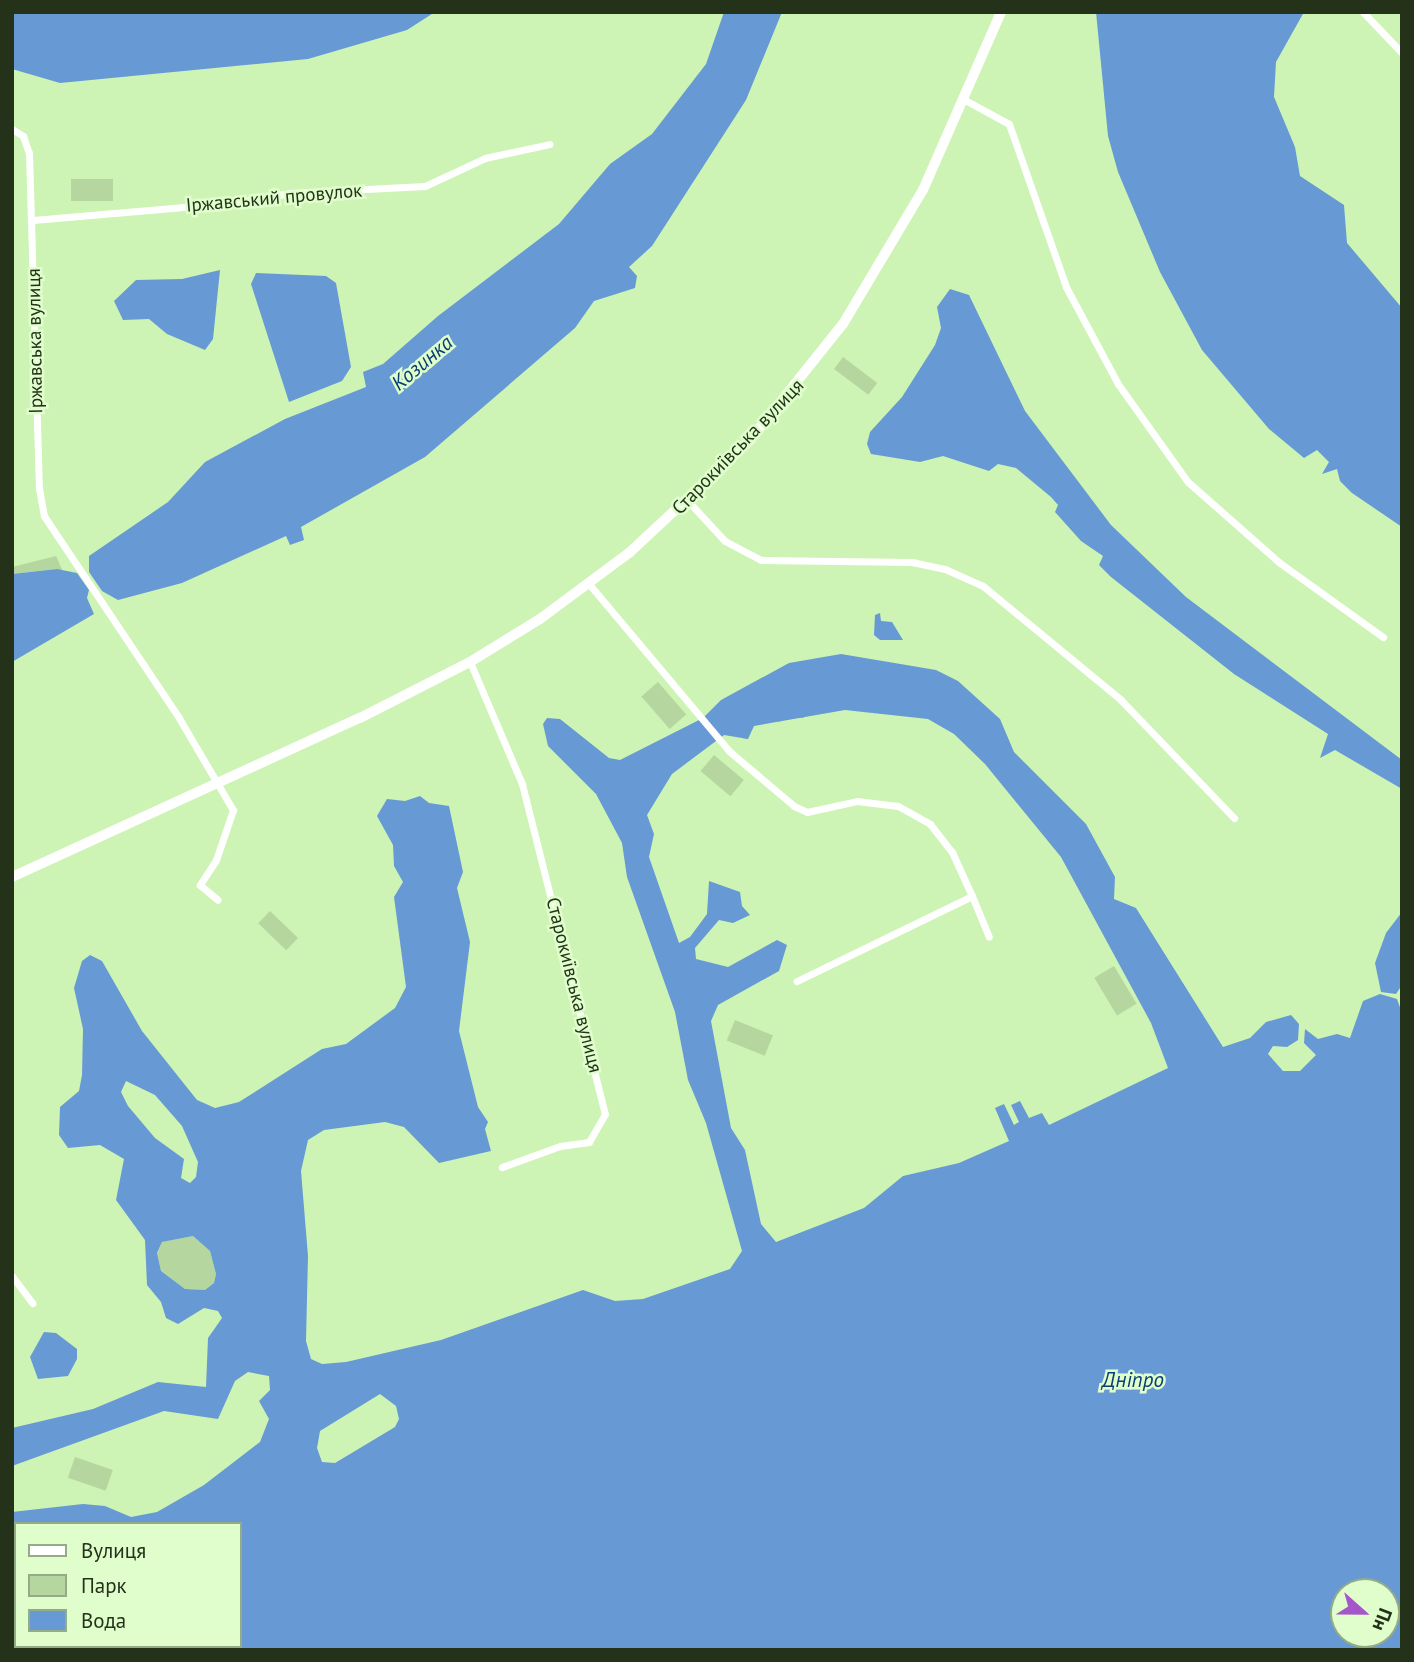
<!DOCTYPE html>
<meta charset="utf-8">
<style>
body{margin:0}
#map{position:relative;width:1414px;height:1662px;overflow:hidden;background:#cdf4b4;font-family:"PT Sans",sans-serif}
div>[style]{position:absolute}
.green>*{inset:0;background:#b5d79f;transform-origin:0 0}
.water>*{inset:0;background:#6799d5}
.street>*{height:7px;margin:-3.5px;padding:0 3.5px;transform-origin:3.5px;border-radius:3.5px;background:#fff}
.secondary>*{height:10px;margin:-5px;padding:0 5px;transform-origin:5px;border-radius:5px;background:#fff}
span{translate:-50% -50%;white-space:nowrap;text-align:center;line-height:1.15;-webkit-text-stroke:5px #dffecc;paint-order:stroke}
.street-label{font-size:19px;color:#24321a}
.water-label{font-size:21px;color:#093f76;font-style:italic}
.frame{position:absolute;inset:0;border:14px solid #24321a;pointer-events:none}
.legend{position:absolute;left:14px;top:1522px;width:228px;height:126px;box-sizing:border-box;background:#dffecc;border:2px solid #94ac85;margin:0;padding:9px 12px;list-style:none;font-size:21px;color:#24321a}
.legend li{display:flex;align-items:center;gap:14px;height:35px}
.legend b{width:35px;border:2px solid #94ac85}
.north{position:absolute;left:1330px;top:1578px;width:70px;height:70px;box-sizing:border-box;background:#dffecc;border:2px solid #94ac85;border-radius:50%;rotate:111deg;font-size:19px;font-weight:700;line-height:28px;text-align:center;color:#24321a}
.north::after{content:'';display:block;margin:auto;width:24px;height:32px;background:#a557c9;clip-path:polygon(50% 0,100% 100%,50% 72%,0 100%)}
</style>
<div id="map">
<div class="green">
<i style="left:71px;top:179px;width:42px;height:22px"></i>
<i style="left:843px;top:357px;width:43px;height:15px;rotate:37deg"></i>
<i style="clip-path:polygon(56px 556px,64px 574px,57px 569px,12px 574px,12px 567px)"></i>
<i style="left:658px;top:682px;width:43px;height:22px;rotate:49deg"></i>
<i style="left:714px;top:755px;width:39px;height:21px;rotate:40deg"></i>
<i style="left:270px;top:911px;width:39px;height:17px;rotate:44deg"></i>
<i style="left:1114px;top:966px;width:44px;height:23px;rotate:59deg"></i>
<i style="left:735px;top:1020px;width:41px;height:22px;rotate:22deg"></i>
<i style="clip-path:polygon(193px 1236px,210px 1251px,216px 1274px,214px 1283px,205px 1290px,185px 1289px,161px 1271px,157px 1254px,162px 1242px)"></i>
<i style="left:75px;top:1457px;width:40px;height:22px;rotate:19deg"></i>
</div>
<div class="water">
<i style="clip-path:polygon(12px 12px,435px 12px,407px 30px,308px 59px,60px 83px,12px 69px)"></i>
<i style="clip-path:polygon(724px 12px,782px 12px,746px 100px,652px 246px,629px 267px,637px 276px,635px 288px,594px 301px,575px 328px,425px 457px,301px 527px,304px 540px,290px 545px,286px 536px,182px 583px,118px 600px,102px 591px,89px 572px,89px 556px,168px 502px,205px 462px,285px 419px,366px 387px,363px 372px,383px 364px,438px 316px,559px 224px,610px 164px,652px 134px,706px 64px)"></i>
<i style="clip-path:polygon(1096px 12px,1304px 12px,1276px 62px,1274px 97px,1295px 147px,1300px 176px,1344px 205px,1347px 243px,1402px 308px,1402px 527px,1352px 493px,1340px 481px,1337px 469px,1322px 474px,1329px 462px,1317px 450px,1304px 458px,1269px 429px,1202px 350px,1160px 272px,1118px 172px,1108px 136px)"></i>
<i style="clip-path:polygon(220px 270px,213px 339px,205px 350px,167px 334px,149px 319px,123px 320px,114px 301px,136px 280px,182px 279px)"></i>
<i style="clip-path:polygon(256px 273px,326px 276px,336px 283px,351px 367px,342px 381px,289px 402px,251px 284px)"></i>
<i style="clip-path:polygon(950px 289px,969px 295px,1025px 411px,1111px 525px,1186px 597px,1402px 760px,1402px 789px,1335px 750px,1320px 758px,1328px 734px,1234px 674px,1111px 577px,1099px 565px,1103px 556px,1081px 541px,1055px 512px,1058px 505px,1051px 497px,1016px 468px,998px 464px,989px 471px,943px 456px,920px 462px,871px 454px,867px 444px,870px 432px,902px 397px,935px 345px,941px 328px,937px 307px)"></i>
<i style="clip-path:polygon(57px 569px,77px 573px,89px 590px,87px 598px,94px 614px,12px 662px,12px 574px)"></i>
<i style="clip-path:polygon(880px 613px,881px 621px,892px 622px,903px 640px,880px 640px,874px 635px,875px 615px)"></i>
<i style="clip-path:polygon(evenodd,841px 654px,936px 670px,958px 681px,1000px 719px,1014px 752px,1086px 824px,1115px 877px,1114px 899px,1136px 908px,1223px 1047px,1250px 1038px,1266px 1022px,1291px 1015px,1299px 1024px,1298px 1040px,1287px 1047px,1273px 1046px,1268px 1054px,1283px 1071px,1300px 1071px,1316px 1055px,1304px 1043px,1305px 1029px,1318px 1039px,1337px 1034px,1350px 1038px,1363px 1001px,1380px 994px,1397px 999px,1402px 1013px,1402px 1650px,12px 1650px,12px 1512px,83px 1504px,105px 1506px,131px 1517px,157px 1512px,204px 1485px,260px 1442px,269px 1419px,259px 1401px,270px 1390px,269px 1376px,248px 1372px,235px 1381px,218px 1419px,164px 1411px,12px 1466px,12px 1428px,93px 1409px,158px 1382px,206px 1387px,208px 1338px,222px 1318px,218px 1311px,204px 1308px,178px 1324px,166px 1318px,161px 1302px,147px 1285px,145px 1240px,116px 1200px,124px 1159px,100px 1145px,68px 1148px,59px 1135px,60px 1107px,79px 1091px,82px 1075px,83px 1029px,74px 988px,82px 961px,90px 955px,102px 961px,142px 1031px,197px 1100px,215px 1108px,239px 1102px,322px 1049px,346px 1044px,395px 1008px,406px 987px,394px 897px,403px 882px,394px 866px,393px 845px,377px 816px,387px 799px,405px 801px,420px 796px,429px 803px,449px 806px,463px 872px,457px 888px,470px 942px,459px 1031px,478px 1107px,488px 1122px,485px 1129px,491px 1151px,439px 1163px,404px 1127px,385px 1122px,324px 1130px,308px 1140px,301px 1171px,308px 1256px,306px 1341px,311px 1359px,322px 1364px,346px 1362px,441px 1340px,583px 1290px,615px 1301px,643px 1299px,730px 1269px,742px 1251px,706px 1123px,688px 1080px,675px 1012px,627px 877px,622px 843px,596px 794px,548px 746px,543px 724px,547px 718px,560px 719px,609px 758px,620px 760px,703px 718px,721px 700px,789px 663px,841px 654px,845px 710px,928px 719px,954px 734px,985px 764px,1061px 857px,1151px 1023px,1168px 1068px,1049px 1125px,1042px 1113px,1029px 1118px,1020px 1101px,1011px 1105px,1019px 1122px,1014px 1125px,1004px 1104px,995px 1108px,1009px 1141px,959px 1163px,903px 1176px,864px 1208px,776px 1242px,761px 1224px,745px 1150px,731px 1128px,711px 1021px,718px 1005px,779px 971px,787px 945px,777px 940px,728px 967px,696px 959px,695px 948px,719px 920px,733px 923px,750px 915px,742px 906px,740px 892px,709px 881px,707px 914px,690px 937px,679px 943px,649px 857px,654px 834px,647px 815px,672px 774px,724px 735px,748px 739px,754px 726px,845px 710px,841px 654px,126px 1081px,155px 1095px,182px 1126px,198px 1162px,196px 1177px,190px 1183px,181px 1178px,184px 1159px,155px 1138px,128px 1106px,121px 1092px,126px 1081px,841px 654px,193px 1236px,210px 1251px,216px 1274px,214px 1283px,205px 1290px,185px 1289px,161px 1271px,157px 1253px,162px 1242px,193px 1236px,841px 654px,380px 1394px,396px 1406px,399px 1419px,395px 1427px,335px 1463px,322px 1462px,317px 1448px,320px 1431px,380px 1394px,841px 654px,16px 1524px,240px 1524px,240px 1646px,16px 1646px,16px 1524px,841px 654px,1344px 1592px,1386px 1592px,1386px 1634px,1344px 1634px,1344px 1592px)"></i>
<i style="clip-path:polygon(1402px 912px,1402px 985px,1396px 994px,1381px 992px,1375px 963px,1386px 933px)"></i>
<i style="clip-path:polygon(44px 1332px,56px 1333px,77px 1349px,77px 1359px,68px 1376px,38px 1379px,30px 1357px)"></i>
</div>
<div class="street">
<i style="left:1363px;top:12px;width:57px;rotate:46.4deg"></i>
<i style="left:965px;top:100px;width:50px;rotate:28.6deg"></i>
<i style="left:1009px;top:124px;width:173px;rotate:70.7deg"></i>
<i style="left:1066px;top:287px;width:110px;rotate:61.8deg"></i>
<i style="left:1118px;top:384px;width:120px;rotate:54.5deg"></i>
<i style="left:1188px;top:482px;width:123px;rotate:41.4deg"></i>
<i style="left:1280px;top:563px;width:127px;rotate:35.7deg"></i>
<i style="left:12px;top:129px;width:13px;rotate:32deg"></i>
<i style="left:23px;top:136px;width:18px;rotate:71deg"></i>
<i style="left:29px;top:153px;width:335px;rotate:88.3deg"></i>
<i style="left:39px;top:488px;width:28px;rotate:80deg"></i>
<i style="left:44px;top:516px;width:243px;rotate:56.2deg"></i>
<i style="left:179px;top:718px;width:107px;rotate:59.6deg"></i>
<i style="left:233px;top:810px;width:53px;rotate:108.8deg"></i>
<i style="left:216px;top:860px;width:30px;rotate:123deg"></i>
<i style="left:200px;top:885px;width:23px;rotate:40deg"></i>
<i style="left:33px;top:220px;width:201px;rotate:-4.9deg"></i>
<i style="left:233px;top:203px;width:58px;rotate:-10deg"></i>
<i style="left:290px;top:193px;width:135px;rotate:-3deg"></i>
<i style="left:425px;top:186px;width:66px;rotate:-25deg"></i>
<i style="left:485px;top:158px;width:66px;rotate:-12.2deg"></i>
<i style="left:687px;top:500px;width:56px;rotate:47.2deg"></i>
<i style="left:725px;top:541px;width:41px;rotate:27.8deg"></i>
<i style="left:761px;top:560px;width:151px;rotate:0.8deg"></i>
<i style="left:912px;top:562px;width:34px;rotate:12deg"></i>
<i style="left:945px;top:569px;width:42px;rotate:24.1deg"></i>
<i style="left:983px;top:586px;width:178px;rotate:39.5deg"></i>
<i style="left:1120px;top:699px;width:165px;rotate:46.2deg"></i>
<i style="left:589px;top:584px;width:218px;rotate:50deg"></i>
<i style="left:729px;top:751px;width:85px;rotate:40.2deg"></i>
<i style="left:794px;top:806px;width:14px;rotate:25deg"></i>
<i style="left:807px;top:812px;width:51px;rotate:-12.4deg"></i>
<i style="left:857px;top:801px;width:41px;rotate:7deg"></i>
<i style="left:898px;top:806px;width:37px;rotate:29deg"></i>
<i style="left:930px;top:824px;width:36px;rotate:52deg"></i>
<i style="left:952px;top:852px;width:48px;rotate:65.6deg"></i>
<i style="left:972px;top:896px;width:195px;rotate:154.1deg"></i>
<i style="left:470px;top:662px;width:133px;rotate:66.9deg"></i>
<i style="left:522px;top:784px;width:340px;rotate:75.9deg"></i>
<i style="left:605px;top:1114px;width:32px;rotate:120deg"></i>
<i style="left:589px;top:1142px;width:29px;rotate:172deg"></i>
<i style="left:560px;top:1146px;width:62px;rotate:160.1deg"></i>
<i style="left:972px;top:896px;width:44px;rotate:67.5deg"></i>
<i style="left:12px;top:1276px;width:34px;rotate:53deg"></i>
</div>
<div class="secondary">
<i style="left:12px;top:877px;width:383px;rotate:-24.6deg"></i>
<i style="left:360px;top:718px;width:123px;rotate:-27deg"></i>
<i style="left:470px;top:662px;width:82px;rotate:-31.6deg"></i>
<i style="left:540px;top:619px;width:111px;rotate:-36.6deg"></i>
<i style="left:629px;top:553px;width:166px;rotate:-43deg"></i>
<i style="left:750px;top:440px;width:149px;rotate:-51.3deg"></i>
<i style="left:843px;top:324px;width:156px;rotate:-59.2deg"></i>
<i style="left:923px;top:190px;width:194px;rotate:-66.3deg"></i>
</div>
<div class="street-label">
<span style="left:274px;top:198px;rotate:-5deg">Іржавський провулок</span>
<span style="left:35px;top:341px;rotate:-91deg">Іржавська вулиця</span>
<span style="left:738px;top:447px;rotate:-46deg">Старокиївська вулиця</span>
<span style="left:574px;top:985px;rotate:76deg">Старокиївська вулиця</span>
</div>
<div class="water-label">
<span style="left:422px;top:363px;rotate:-40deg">Козинка</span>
<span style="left:1133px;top:1380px">Дніпро</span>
</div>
<div class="frame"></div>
<ul class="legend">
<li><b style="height:9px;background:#fff"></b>Вулиця</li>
<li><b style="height:19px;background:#b5d79f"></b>Парк</li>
<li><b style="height:19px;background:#6799d5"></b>Вода</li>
</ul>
<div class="north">Пн</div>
</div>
